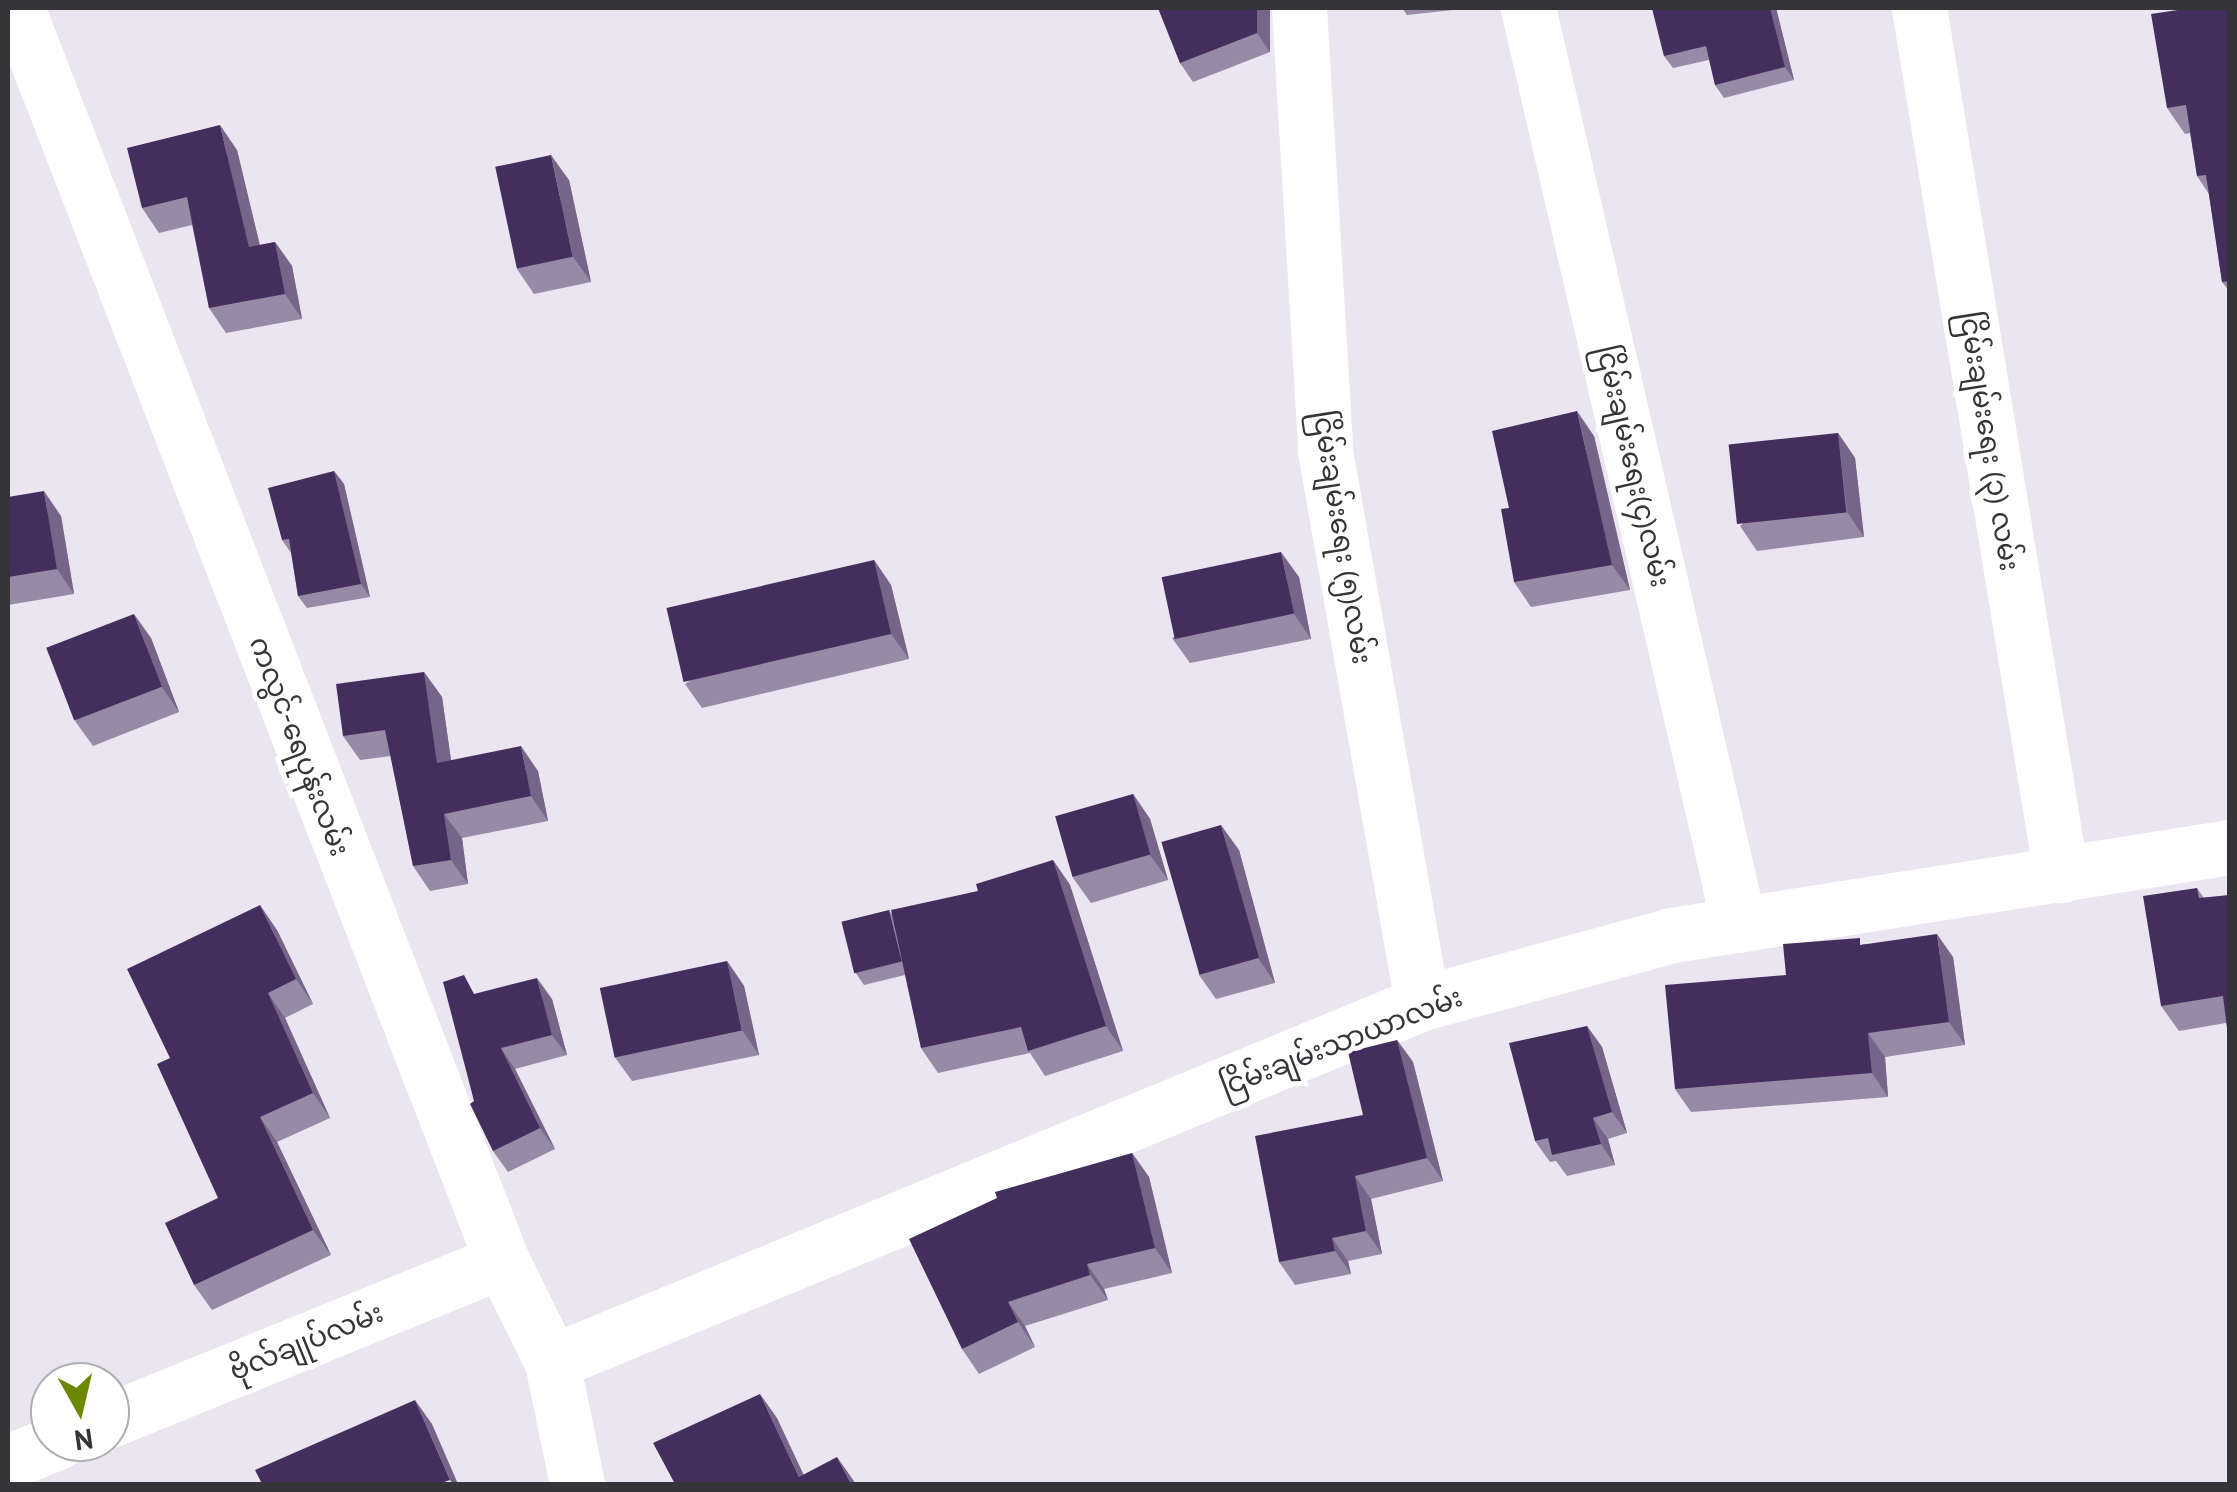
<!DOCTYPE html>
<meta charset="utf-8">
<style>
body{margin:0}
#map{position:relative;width:2237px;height:1492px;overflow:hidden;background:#eae5f1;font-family:"PT Sans","Noto Sans Myanmar",sans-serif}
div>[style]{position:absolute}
.minor>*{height:55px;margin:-27.5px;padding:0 27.5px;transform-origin:27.5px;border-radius:27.5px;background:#fff}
.tertiary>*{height:55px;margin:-27.5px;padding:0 27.5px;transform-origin:27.5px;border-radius:27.5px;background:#fff}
.wall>*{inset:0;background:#978aa7}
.shaded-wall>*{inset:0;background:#766589}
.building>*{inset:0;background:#442e5d;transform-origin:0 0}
span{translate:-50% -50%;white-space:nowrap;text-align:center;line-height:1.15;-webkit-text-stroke:10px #fff;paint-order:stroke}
.street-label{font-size:28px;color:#353438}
.frame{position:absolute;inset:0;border:10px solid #353438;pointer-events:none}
.north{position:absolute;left:30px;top:1362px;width:100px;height:100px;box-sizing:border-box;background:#fff;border:2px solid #aeaeaf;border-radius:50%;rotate:172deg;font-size:28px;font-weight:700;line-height:40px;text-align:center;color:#353438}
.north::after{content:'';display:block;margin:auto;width:35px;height:45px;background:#6b8800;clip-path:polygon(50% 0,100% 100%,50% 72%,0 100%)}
</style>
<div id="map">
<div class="minor">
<i style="left:1299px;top:8px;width:444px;rotate:86.6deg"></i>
<i style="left:1325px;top:451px;width:560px;rotate:80.03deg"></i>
<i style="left:1528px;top:8px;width:941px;rotate:77.04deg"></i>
<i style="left:1919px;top:8px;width:879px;rotate:80.7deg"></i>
<i style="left:552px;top:1362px;width:941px;rotate:-22.42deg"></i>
<i style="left:1422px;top:1003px;width:259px;rotate:-15.2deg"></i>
<i style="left:1672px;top:935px;width:565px;rotate:-8.96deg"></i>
<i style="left:110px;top:1420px;width:423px;rotate:-22.1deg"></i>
<i style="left:8px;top:1462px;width:53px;rotate:-22.2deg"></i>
</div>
<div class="tertiary">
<i style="left:17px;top:8px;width:1344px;rotate:68.84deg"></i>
<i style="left:502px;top:1261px;width:113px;rotate:63.7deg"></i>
<i style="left:552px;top:1362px;width:125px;rotate:78.4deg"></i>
</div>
<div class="wall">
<i style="clip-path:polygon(1158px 8px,1270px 8px,1270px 52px,1193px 82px,1180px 63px)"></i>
<i style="clip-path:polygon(1402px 8px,1471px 8px,1407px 15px)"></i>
<i style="clip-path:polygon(1652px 8px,1776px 8px,1794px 80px,1724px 98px,1715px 85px,1709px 60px,1673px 68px,1664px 56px)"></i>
<i style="clip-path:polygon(2230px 8px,2230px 292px,2222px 282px,2209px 194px,2197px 176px,2190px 133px,2185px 134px,2167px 108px)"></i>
<i style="clip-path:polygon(237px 150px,260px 245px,275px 242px,292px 266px,302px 319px,226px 333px,209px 308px,192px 225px,159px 233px,142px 208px)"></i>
<i style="clip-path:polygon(569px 180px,591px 282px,534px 294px,517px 269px)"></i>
<i style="clip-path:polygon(1838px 433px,1855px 458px,1864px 537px,1757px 551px,1740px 526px)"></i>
<i style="clip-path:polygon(1594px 436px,1630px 590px,1531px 607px,1514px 582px)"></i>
<i style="clip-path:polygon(334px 471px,344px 484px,370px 597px,307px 608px,298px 596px,291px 553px,282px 540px)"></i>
<i style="clip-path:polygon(8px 497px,61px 516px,74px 594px,8px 605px)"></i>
<i style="clip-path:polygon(874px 560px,891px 585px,909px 659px,702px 708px,685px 684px)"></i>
<i style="clip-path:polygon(1299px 577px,1311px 639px,1190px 663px,1172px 638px)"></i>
<i style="clip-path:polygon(151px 638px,179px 712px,93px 746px,75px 721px)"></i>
<i style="clip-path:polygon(424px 672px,442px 697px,451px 760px,538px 771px,548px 821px,462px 838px,468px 884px,430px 891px,413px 866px,391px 756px,360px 760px,343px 736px)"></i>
<i style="clip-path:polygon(1133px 794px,1150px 819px,1168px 880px,1091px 903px,1073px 878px)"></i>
<i style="clip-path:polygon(1239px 850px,1275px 983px,1216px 999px,1199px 975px)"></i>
<i style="clip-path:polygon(1053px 860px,1070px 885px,1123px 1051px,1045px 1076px,1030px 1053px,938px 1073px,921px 1048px,905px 975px,864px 985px,855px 972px,889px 910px,892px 915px,978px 891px)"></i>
<i style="clip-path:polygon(2197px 888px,2204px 898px,2230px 895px,2230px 1032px,2226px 1023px,2179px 1031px,2161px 1006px)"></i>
<i style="clip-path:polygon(277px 930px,313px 1004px,285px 1018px,330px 1118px,277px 1142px,331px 1255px,212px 1310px,194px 1285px,218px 1198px)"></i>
<i style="clip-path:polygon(1864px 944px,1953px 957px,1965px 1045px,1885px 1057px,1888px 1097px,1691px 1112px,1675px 1089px,1786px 975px)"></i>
<i style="clip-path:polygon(727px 961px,744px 986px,759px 1055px,632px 1081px,614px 1056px)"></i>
<i style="clip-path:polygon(477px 993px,552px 999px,567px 1055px,515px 1069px,555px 1149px,508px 1172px,493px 1151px,474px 1101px)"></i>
<i style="clip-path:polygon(1587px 1026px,1602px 1047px,1627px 1133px,1608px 1139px,1615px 1165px,1567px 1176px,1556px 1161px,1550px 1162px,1535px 1141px)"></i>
<i style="clip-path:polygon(1397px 1040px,1413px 1062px,1443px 1181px,1371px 1199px,1382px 1254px,1348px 1261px,1351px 1274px,1295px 1285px,1279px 1262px,1363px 1115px)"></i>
<i style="clip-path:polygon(1132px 1153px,1149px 1177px,1172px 1273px,1104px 1289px,1108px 1300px,1025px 1326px,1035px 1347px,979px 1374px,962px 1349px)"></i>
</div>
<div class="shaded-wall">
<i style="clip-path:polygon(1257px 8px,1270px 8px,1270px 52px,1257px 33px)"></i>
<i style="clip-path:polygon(1770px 8px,1776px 8px,1794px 80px,1785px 67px)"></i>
<i style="clip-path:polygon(220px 125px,237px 150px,266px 272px,249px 247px)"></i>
<i style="clip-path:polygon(551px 155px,569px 180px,591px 282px,573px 257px)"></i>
<i style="clip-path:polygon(275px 242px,292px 266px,302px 319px,285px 294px)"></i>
<i style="clip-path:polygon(1577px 411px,1594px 436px,1630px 590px,1612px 565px)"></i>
<i style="clip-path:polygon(1838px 433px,1855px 458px,1864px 537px,1847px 512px)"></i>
<i style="clip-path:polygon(334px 471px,344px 484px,370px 597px,361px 584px)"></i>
<i style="clip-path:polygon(44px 491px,61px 516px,74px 594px,57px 569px)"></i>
<i style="clip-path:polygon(1281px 552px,1299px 577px,1311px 639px,1294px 614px)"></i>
<i style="clip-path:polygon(874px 560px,891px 585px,909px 659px,891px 634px)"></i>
<i style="clip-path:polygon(134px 614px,151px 638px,179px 712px,162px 687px)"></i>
<i style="clip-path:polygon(424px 672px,442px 697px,455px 788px,437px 763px)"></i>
<i style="clip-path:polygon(521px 746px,538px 771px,548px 821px,531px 796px)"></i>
<i style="clip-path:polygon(1133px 794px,1150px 819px,1168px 880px,1150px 855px)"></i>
<i style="clip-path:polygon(444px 814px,462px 838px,468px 884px,451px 860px)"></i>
<i style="clip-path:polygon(1221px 825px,1239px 850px,1275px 983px,1258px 958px)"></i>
<i style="clip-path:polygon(1053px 860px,1070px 885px,1123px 1051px,1106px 1026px)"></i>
<i style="clip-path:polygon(260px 905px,277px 930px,313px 1004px,296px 979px)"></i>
<i style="clip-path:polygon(1937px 934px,1953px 957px,1965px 1045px,1949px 1022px)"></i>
<i style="clip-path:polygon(727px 961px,744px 986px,759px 1055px,742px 1030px)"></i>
<i style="clip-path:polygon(537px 978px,552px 999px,567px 1055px,552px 1035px)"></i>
<i style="clip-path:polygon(268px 993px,285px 1018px,330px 1118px,313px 1093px)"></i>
<i style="clip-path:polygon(1587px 1026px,1602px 1047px,1627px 1133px,1612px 1112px)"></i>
<i style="clip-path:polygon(1868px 1033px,1885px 1057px,1888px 1097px,1872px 1073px)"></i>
<i style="clip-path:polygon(1397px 1040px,1413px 1062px,1443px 1181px,1427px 1158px)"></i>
<i style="clip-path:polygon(501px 1048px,515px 1069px,555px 1149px,540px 1128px)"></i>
<i style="clip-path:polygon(260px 1117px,277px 1142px,331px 1255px,313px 1230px)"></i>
<i style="clip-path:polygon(1593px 1118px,1608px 1139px,1615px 1165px,1601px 1144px)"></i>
<i style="clip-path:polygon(1132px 1153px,1149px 1177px,1172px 1273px,1155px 1248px)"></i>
<i style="clip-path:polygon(1355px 1176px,1371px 1199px,1382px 1254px,1366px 1231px)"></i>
<i style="clip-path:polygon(1332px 1238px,1348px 1261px,1351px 1274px,1335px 1251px)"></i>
<i style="clip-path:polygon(1087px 1264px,1104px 1289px,1108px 1300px,1090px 1275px)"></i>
<i style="clip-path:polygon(1008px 1302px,1025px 1326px,1035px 1347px,1018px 1322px)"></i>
<i style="clip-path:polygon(760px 1394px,777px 1418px,808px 1484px,799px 1477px)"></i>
<i style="clip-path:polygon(415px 1400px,432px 1424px,458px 1484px,453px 1484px,450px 1480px)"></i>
<i style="clip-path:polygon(837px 1457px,856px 1484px,851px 1484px)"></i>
</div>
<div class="building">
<i style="clip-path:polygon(1158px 8px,1257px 8px,1257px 33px,1180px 63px)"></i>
<i style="clip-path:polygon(1652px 8px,1770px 8px,1785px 67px,1715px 85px,1706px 46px,1664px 56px)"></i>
<i style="clip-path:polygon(2191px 8px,2230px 8px,2230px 281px,2222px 282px,2206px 175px,2197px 176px,2186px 105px,2167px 108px,2151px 14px)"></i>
<i style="clip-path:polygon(220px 125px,249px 247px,275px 242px,285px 294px,209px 308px,187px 197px,142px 208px,127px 148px)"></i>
<i style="left:551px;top:155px;width:104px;height:57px;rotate:78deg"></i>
<i style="clip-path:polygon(1577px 411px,1612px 565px,1514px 582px,1501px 509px,1509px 508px,1492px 431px)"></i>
<i style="left:1838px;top:433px;width:80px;height:110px;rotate:84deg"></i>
<i style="clip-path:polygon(334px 471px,361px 584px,298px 596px,289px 539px,282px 540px,268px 488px)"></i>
<i style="clip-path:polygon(44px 491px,57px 569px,8px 577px,8px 497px)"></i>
<i style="left:1281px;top:552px;width:63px;height:122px;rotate:78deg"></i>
<i style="left:874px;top:560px;width:76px;height:213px;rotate:77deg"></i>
<i style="left:134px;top:614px;width:78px;height:94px;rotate:69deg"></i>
<i style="clip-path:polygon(424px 672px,437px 763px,521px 746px,531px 796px,444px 814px,451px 860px,413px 866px,385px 730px,343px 736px,336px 684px)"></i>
<i style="left:1133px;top:794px;width:63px;height:81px;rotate:74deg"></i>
<i style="left:1221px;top:825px;width:138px;height:62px;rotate:74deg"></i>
<i style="clip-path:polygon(1053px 860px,1106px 1026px,1028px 1051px,1021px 1027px,921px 1048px,891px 910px,978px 891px,976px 884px)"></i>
<i style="clip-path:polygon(2197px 888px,2199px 898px,2230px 895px,2230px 1028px,2227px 1028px,2223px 996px,2161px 1006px,2143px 896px)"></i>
<i style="clip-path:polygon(260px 905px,296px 979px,268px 993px,313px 1093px,260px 1117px,313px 1230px,194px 1285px,165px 1223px,218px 1198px,157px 1064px,170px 1058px,127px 969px)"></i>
<i style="left:889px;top:910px;width:53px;height:49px;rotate:76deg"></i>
<i style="clip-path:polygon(1937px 934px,1949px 1022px,1868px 1033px,1872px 1073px,1675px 1089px,1665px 985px,1786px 975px,1783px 944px,1860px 938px,1860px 945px)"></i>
<i style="left:727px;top:961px;width:71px;height:130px;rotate:78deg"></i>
<i style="clip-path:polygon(464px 975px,474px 994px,537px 978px,552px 1035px,501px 1048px,540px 1128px,493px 1151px,470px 1104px,474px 1101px,443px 982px)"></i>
<i style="clip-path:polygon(1587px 1026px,1612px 1112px,1593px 1118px,1601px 1144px,1552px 1155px,1548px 1138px,1535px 1141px,1509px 1043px)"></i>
<i style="clip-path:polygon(1397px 1040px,1427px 1158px,1355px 1176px,1366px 1231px,1332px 1238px,1335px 1251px,1279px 1262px,1255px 1136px,1363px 1115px,1348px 1052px)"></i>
<i style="clip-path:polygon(1132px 1153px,1155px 1248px,1087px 1264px,1090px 1275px,1008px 1302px,1018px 1322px,962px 1349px,909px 1239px,997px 1198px,995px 1192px)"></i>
<i style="clip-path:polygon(760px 1394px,799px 1477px,837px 1457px,851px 1484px,675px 1484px,653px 1443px)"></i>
<i style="clip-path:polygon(415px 1400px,450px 1480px,438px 1484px,262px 1484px,255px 1470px)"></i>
</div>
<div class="street-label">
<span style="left:1990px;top:441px;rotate:81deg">ငြိမ်းချမ်းရေး (၃) လမ်း</span>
<span style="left:1634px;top:466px;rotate:77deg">ငြိမ်းချမ်းရေး(၄)လမ်း</span>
<span style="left:1343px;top:537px;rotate:81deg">ငြိမ်းချမ်းရေး (၅)လမ်း</span>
<span style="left:300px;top:746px;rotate:69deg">ကလွင်-ရေပုန်းလမ်း</span>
<span style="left:1341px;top:1041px;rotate:-21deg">ငြိမ်းချမ်းသာယာလမ်း</span>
<span style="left:306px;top:1341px;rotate:-22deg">ဗိုလ်ချုပ်လမ်း</span>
</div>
<div class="frame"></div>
<div class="north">N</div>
</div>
